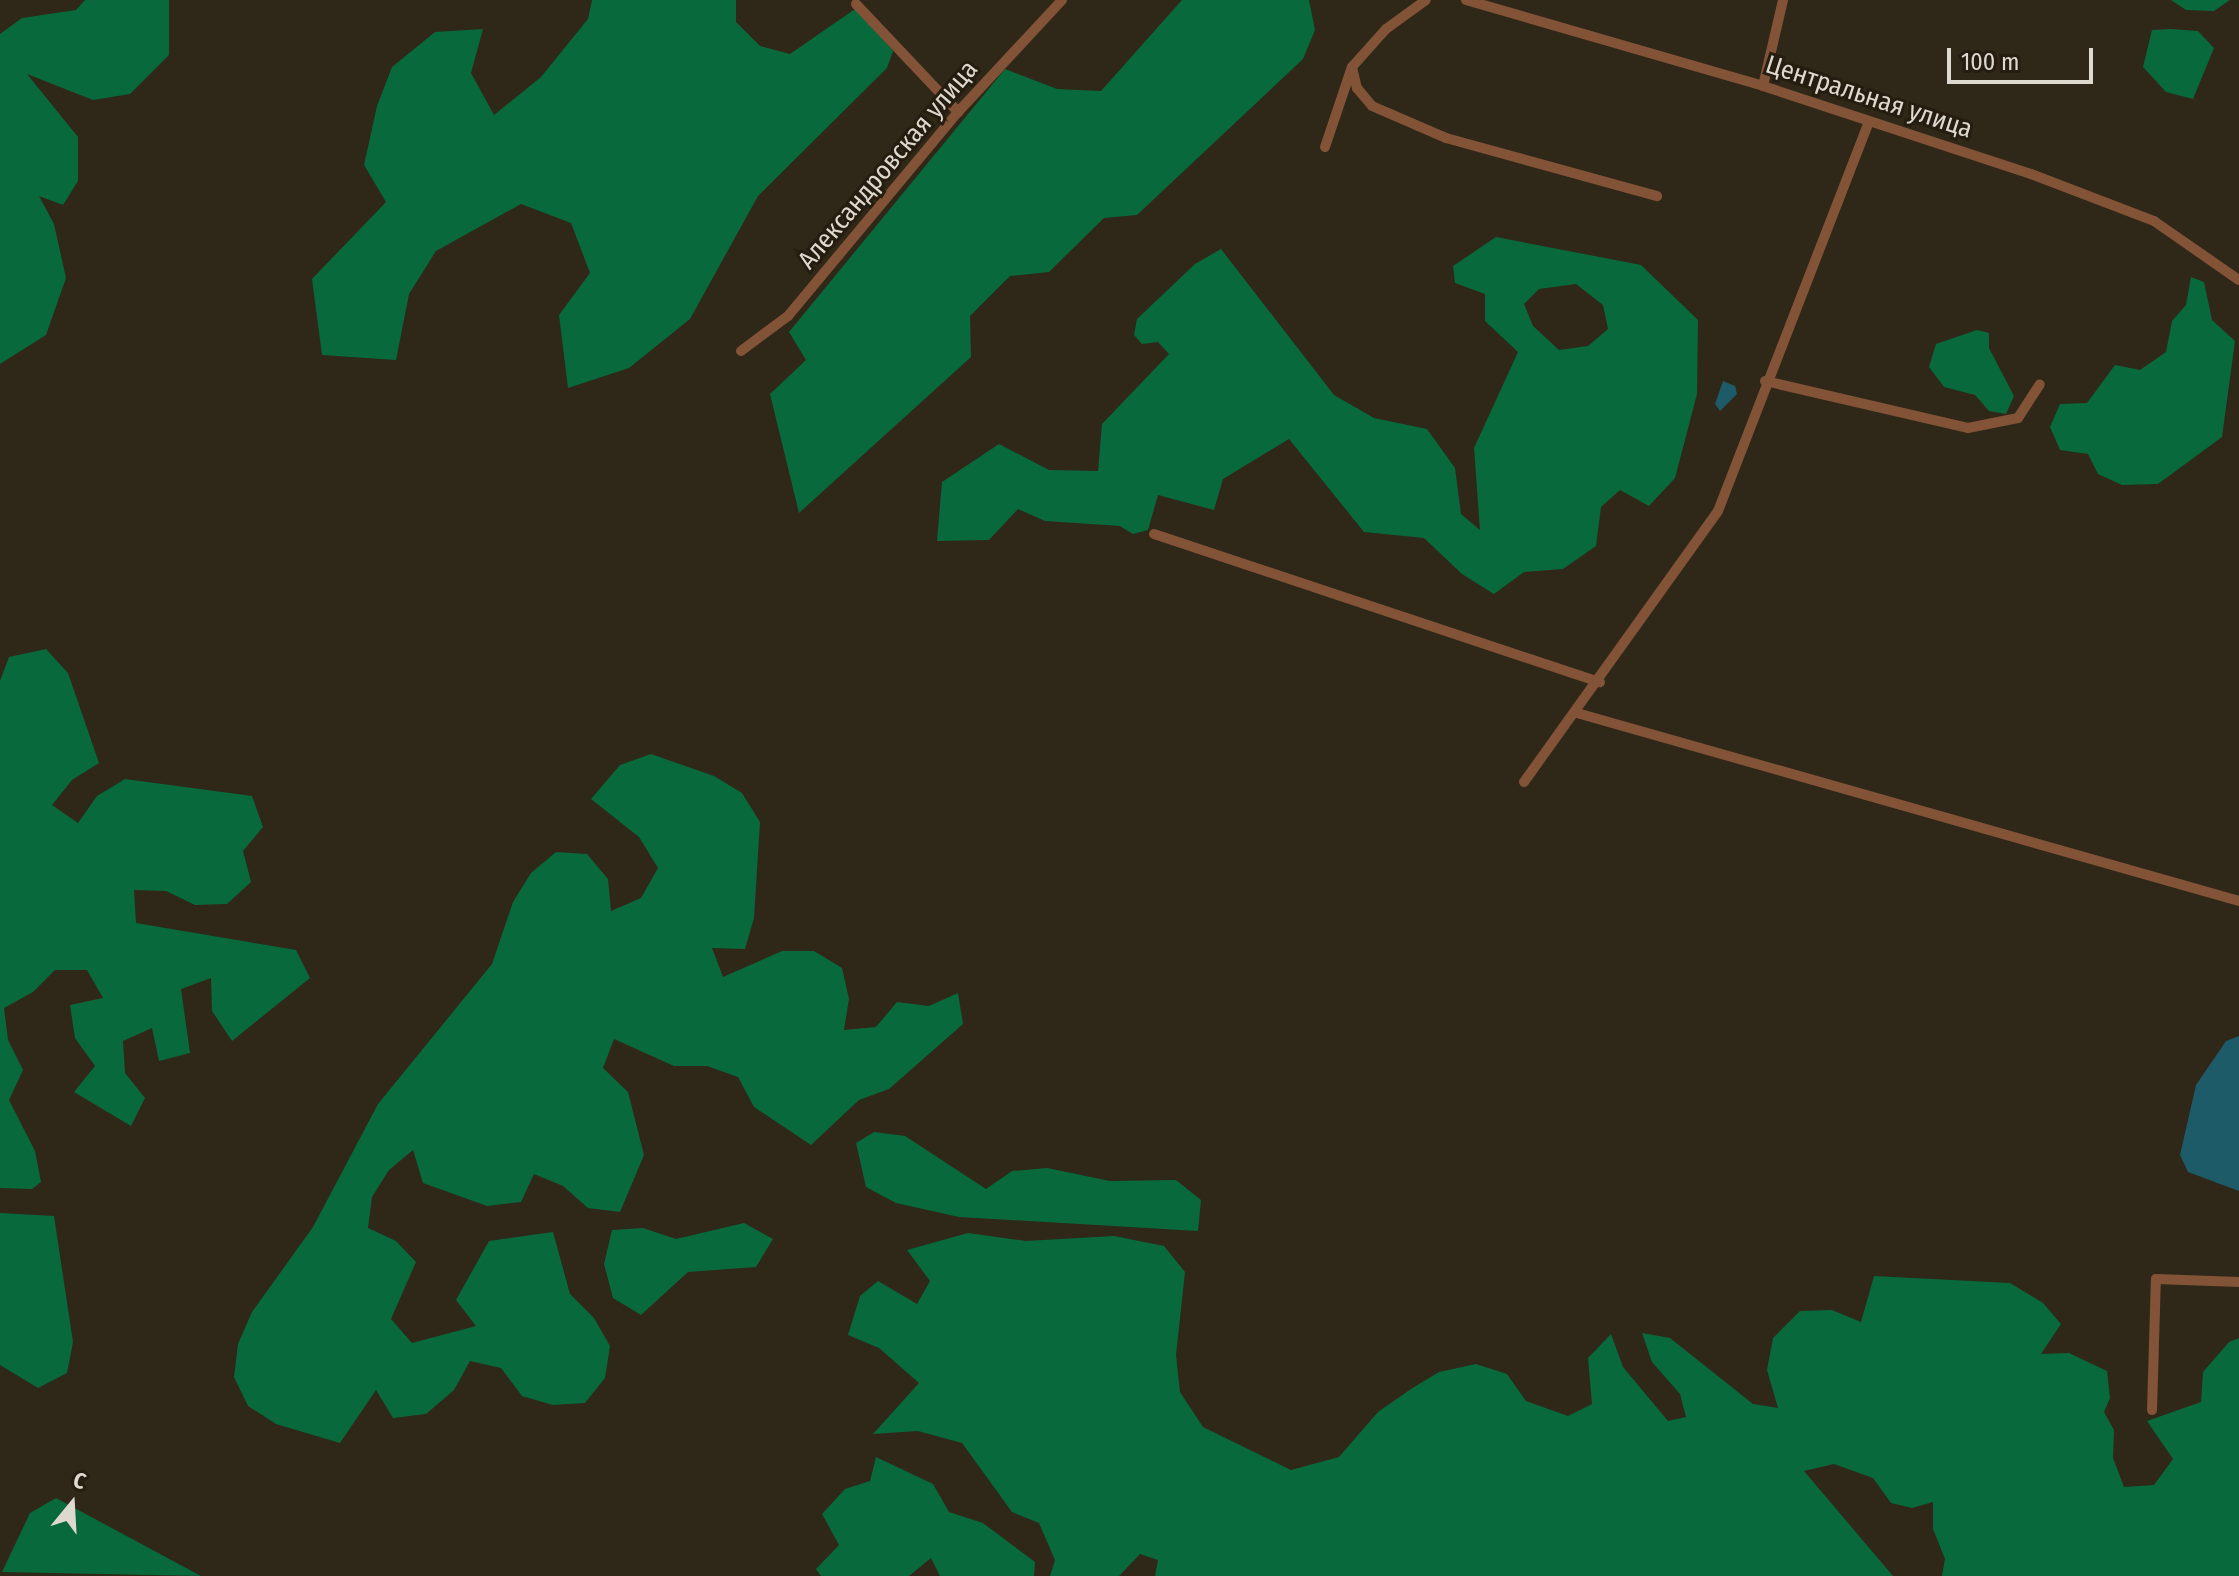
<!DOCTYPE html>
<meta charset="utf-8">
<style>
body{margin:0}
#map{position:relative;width:2239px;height:1576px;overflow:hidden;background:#2f2718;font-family:"Fira Sans Condensed",sans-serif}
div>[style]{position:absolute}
.forest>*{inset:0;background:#08693c}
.water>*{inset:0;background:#1d5b69}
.street>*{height:10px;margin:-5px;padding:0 5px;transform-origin:5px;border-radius:5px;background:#825336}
span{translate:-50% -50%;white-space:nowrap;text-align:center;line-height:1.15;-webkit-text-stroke:6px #251d0f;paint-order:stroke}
.street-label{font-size:26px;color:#ded9cf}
.north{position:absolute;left:32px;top:1464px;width:80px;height:80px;-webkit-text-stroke:6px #251d0f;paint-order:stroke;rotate:18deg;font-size:22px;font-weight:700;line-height:32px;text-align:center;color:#ded9cf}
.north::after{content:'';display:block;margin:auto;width:28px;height:36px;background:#ded9cf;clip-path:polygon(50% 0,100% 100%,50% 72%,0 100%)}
.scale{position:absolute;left:1947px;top:48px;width:146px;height:36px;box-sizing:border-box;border:4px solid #ded9cf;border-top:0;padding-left:10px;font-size:24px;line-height:28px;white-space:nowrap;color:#ded9cf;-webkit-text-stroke:6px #251d0f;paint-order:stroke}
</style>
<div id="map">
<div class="forest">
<i style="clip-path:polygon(85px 0,169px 0,169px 55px,130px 94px,93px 100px,27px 74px,78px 137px,78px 181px,63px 205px,39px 196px,54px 224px,66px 278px,46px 335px,0 364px,0 34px,22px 18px,76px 10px)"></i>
<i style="clip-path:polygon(592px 0,736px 0,736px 22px,760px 46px,790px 54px,855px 9px,893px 51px,887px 68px,758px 196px,690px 319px,629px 368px,568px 388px,559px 315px,590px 273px,571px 223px,521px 204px,436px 251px,409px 294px,396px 360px,322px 355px,312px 279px,386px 202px,364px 165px,377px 106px,392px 67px,435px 32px,483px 29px,471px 73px,494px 115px,541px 77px,588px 19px)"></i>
<i style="clip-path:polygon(1182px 0,1309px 0,1315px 30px,1303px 59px,1137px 215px,1104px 218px,1049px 272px,1010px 276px,970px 316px,971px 357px,799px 513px,770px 394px,806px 360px,789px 332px,1005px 69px,1057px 89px,1101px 91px)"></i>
<i style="clip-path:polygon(2171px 0,2230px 0,2214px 11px,2186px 10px)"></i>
<i style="clip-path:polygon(2171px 29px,2198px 31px,2214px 48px,2193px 99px,2166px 92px,2143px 67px,2152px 30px)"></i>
<i style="clip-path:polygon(evenodd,1496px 237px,1641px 265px,1698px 320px,1697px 394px,1675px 478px,1649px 506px,1620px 490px,1601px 507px,1596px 546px,1563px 569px,1524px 572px,1494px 594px,1462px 574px,1424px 538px,1364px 532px,1289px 439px,1223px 479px,1214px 510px,1158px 495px,1148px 530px,1133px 534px,1120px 526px,1045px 521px,1018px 509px,989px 540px,937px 541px,942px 482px,999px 444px,1049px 470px,1098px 471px,1102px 424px,1169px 354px,1158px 342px,1142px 344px,1134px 335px,1137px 319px,1195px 264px,1221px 249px,1334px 395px,1374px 418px,1427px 429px,1455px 468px,1461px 514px,1480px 530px,1474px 448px,1518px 352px,1485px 321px,1485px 294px,1455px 283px,1453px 266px,1496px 237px,1576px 284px,1603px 305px,1608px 329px,1588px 346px,1559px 350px,1533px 326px,1524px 304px,1539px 289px,1576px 284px)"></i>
<i style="clip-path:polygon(2191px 277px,2204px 282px,2212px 320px,2235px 341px,2222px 437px,2158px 484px,2122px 485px,2098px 474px,2088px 454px,2060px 450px,2050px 427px,2060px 404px,2087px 403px,2115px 365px,2140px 370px,2166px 352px,2172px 321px,2186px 305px)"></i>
<i style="clip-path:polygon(1977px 330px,1989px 333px,1989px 348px,2014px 396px,2006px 414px,1989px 411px,1975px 395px,1944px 387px,1929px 367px,1936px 344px)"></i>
<i style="clip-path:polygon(46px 649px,68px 673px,99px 763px,72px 780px,52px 805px,78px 823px,97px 796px,125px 779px,252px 796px,263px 827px,243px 851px,251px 882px,227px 904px,195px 905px,166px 891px,134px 890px,136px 923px,296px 950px,310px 978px,232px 1041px,212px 1011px,211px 978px,181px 989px,190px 1053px,159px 1061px,152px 1028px,123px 1041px,125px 1073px,145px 1098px,131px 1126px,74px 1092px,95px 1066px,75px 1038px,70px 1005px,103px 998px,87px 970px,55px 970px,33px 992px,4px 1008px,8px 1040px,23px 1070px,9px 1100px,35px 1151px,41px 1182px,32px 1189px,0 1188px,0 681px,9px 657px)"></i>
<i style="clip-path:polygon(651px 754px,714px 776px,742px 793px,760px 822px,754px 918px,745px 949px,712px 948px,723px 977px,782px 951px,814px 951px,842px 968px,849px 999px,844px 1030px,876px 1027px,897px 1002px,929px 1006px,958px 993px,963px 1024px,889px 1089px,859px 1100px,811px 1145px,754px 1107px,738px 1077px,707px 1066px,674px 1066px,614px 1039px,603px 1068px,628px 1092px,644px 1155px,620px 1212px,588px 1208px,563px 1186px,534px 1174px,521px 1202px,487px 1206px,423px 1183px,413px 1150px,389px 1170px,372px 1197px,368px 1228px,396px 1241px,416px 1262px,391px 1319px,412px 1343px,476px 1326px,456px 1300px,489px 1241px,553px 1232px,570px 1294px,594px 1318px,610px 1346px,605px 1378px,585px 1403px,553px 1405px,522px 1396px,501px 1368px,470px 1361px,454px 1390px,426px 1414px,393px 1418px,376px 1390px,340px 1443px,276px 1424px,248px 1406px,234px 1377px,238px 1344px,252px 1312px,313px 1227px,378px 1104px,492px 964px,513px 902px,531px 873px,556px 852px,587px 854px,608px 879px,611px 911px,641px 898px,658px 868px,639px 837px,591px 799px,620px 765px)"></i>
<i style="clip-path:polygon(874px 1132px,905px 1136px,986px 1189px,1012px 1171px,1047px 1168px,1110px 1181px,1176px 1180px,1201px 1200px,1198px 1231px,959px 1217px,896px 1203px,866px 1187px,856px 1143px)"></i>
<i style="clip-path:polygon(0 1213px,54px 1216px,73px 1342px,67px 1373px,38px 1388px,0 1365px)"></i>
<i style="clip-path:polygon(744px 1223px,773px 1239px,756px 1267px,688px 1272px,641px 1315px,613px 1298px,604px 1264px,612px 1230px,643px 1228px,676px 1239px)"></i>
<i style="clip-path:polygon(968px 1233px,1026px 1241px,1114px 1236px,1164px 1246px,1185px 1272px,1176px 1355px,1180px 1392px,1203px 1427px,1291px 1470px,1339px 1457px,1378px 1412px,1411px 1389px,1439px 1372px,1476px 1364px,1507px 1374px,1526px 1401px,1568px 1416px,1592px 1404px,1588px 1358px,1611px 1334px,1623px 1367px,1668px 1421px,1686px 1417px,1680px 1394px,1652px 1362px,1642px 1333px,1670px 1338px,1753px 1404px,1778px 1408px,1767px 1370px,1773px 1338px,1800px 1311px,1832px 1310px,1861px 1322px,1874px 1276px,2010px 1283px,2043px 1303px,2061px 1324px,2041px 1354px,2069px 1353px,2107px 1371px,2110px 1398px,2104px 1412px,2114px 1430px,2113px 1458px,2124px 1487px,2154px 1485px,2173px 1459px,2147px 1421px,2201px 1402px,2203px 1372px,2229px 1342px,2239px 1338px,2239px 1576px,1942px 1576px,1945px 1559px,1933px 1529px,1933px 1502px,1912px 1508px,1891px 1503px,1873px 1478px,1834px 1464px,1804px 1471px,1893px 1576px,1155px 1576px,1158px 1560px,1140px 1554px,1119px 1576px,1050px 1576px,1055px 1560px,1039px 1523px,1012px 1512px,962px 1443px,918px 1431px,873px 1434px,919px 1383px,879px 1348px,848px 1335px,860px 1296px,878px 1281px,917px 1304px,930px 1281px,907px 1250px)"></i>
<i style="clip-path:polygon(876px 1457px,933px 1484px,949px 1512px,983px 1523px,1035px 1562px,1034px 1576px,940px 1576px,931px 1558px,909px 1576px,821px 1576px,816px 1569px,839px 1545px,822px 1514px,845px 1489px,870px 1481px)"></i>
<i style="clip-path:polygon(56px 1498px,201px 1576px,2px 1572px,30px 1513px)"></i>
</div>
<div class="water">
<i style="clip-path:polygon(1723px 381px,1735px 386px,1737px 394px,1720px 411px,1715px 404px)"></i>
<i style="clip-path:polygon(2239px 1036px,2239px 1191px,2188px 1172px,2180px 1155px,2196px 1085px,2226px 1041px)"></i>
</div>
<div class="street">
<i style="left:1466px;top:0;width:309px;rotate:16.1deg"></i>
<i style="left:1763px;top:86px;width:282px;rotate:18.2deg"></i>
<i style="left:2031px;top:174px;width:132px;rotate:20.9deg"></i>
<i style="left:2154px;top:221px;width:103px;rotate:34.8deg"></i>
<i style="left:856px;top:4px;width:149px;rotate:46.6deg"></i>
<i style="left:1352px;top:67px;width:22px;rotate:77deg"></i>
<i style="left:1357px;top:88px;width:23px;rotate:50deg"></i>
<i style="left:1372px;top:106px;width:81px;rotate:23.4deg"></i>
<i style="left:1446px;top:138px;width:219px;rotate:15.4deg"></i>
<i style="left:1763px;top:86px;width:88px;rotate:-76.9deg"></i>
<i style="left:1325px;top:147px;width:84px;rotate:-71.4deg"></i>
<i style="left:1352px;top:67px;width:51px;rotate:-48.2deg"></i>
<i style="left:1386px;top:29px;width:49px;rotate:-35.9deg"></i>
<i style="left:741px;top:351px;width:59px;rotate:-36.7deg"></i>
<i style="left:788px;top:316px;width:266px;rotate:-50.2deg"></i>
<i style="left:958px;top:112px;width:153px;rotate:-47.1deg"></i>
<i style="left:1765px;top:381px;width:208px;rotate:13deg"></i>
<i style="left:1968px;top:428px;width:51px;rotate:-11.3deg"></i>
<i style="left:2018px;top:418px;width:40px;rotate:-57.1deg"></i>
<i style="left:1154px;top:534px;width:470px;rotate:18.4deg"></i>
<i style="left:1577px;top:713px;width:688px;rotate:15.85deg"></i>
<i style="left:1524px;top:782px;width:333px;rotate:-54.4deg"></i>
<i style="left:1718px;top:511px;width:418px;rotate:-68.8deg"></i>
<i style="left:2152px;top:1410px;width:131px;rotate:-88.3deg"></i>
<i style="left:2156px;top:1279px;width:83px;rotate:2.1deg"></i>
</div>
<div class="street-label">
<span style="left:1869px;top:97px;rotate:18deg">Центральная улица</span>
<span style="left:888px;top:165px;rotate:-50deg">Александровская улица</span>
</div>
<div class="north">С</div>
<div class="scale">100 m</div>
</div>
